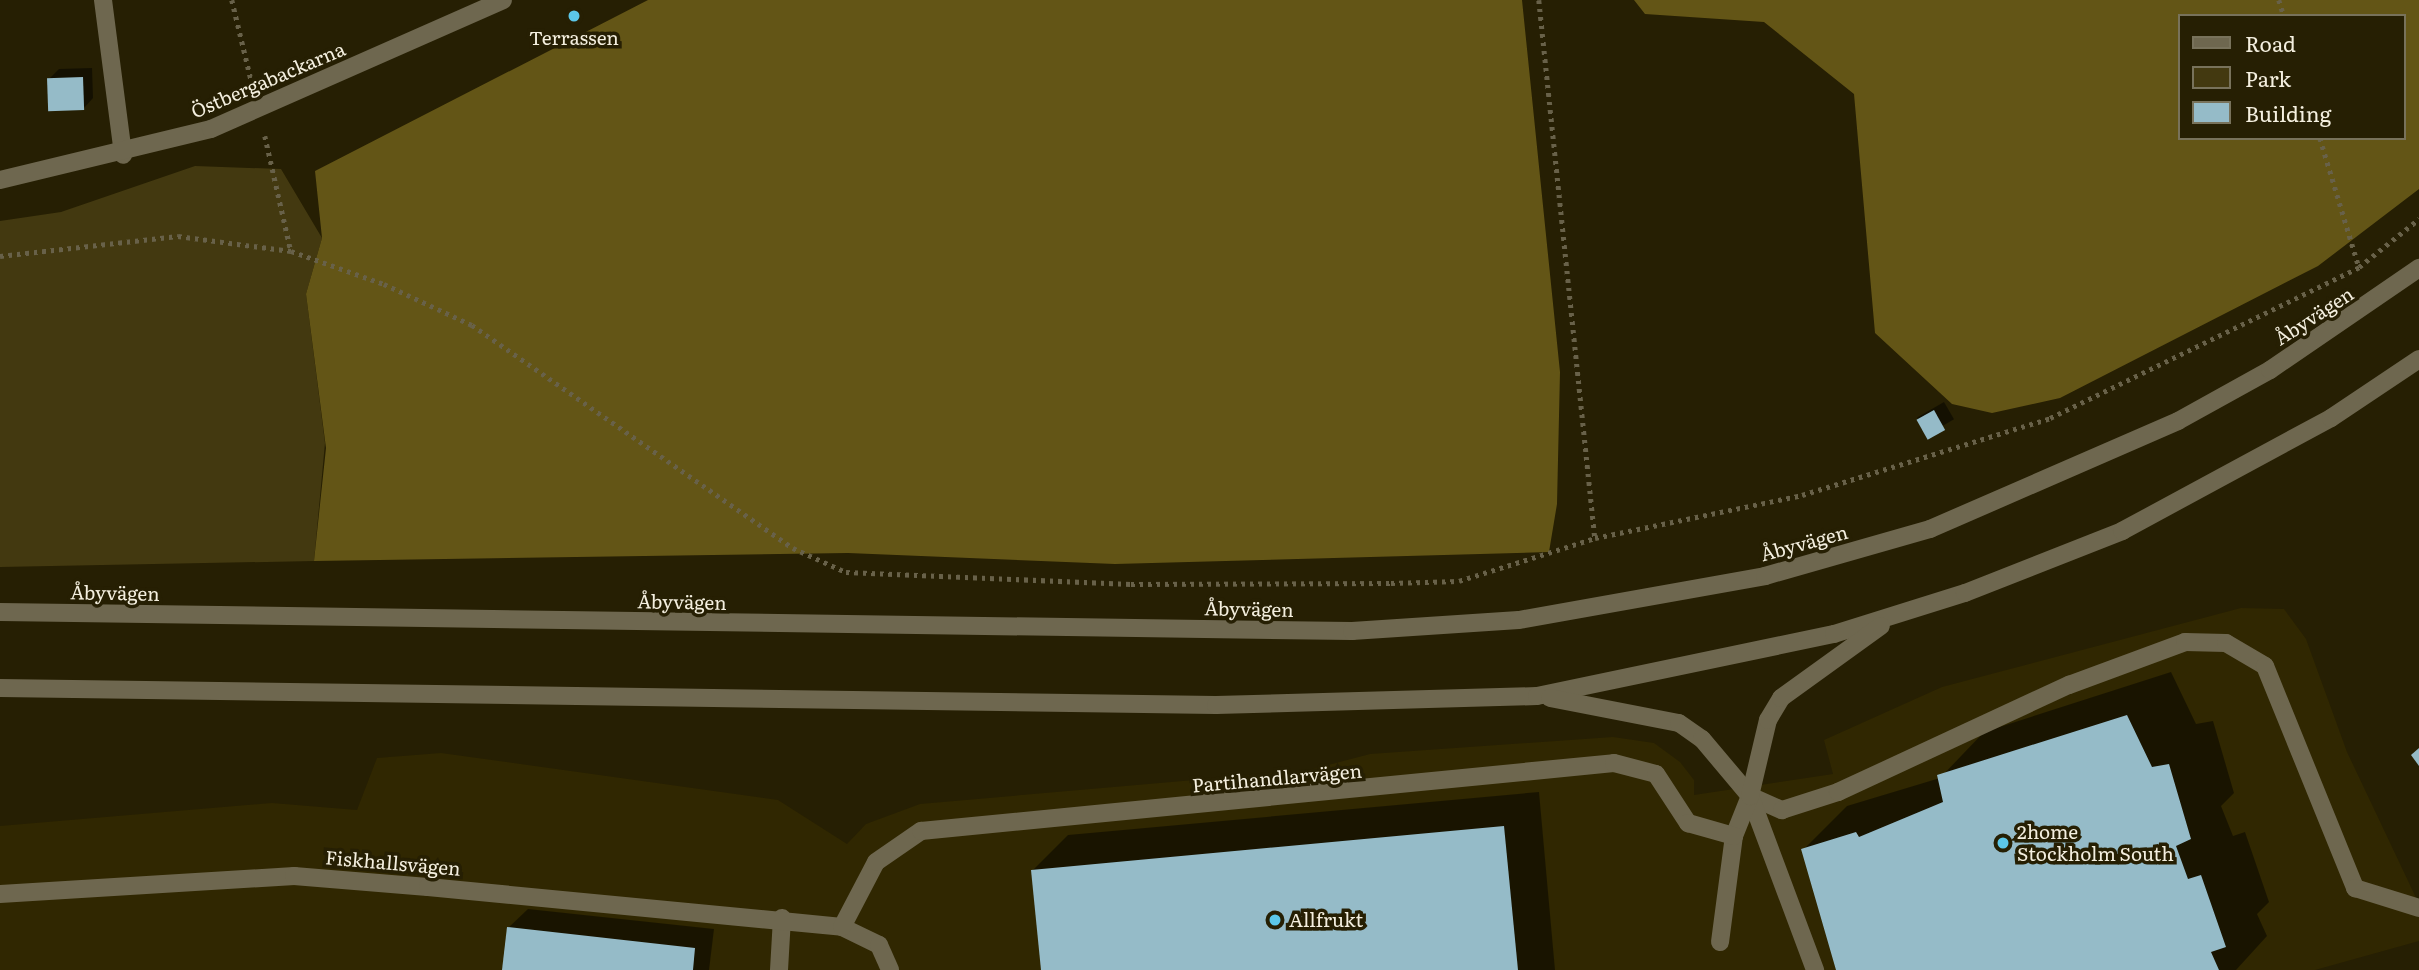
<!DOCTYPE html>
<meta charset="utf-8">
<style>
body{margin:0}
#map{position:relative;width:2419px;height:970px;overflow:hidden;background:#261f03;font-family:Literata,serif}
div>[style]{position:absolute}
.built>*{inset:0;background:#302701}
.green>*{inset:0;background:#433910}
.forest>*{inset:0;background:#635516}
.shadow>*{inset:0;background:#0007;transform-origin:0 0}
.building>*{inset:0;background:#95bbc8;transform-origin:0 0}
.path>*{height:4.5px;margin-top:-2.25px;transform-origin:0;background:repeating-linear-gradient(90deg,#686149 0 3.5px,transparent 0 8.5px)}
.service>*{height:18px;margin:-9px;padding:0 9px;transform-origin:9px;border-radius:9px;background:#6e674f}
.minor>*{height:18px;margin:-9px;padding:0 9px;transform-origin:9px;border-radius:9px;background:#6e674f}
.tertiary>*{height:18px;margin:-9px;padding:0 9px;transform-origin:9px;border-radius:9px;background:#6e674f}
.dots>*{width:19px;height:19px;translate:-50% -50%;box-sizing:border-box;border:4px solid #261f03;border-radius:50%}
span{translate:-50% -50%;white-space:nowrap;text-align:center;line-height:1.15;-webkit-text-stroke:7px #261f03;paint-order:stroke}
.poi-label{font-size:19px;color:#f4efdf}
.left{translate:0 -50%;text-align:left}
.street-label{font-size:19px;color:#f4efdf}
.legend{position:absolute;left:2178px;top:14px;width:228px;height:126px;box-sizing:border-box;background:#261f03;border:2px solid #78725b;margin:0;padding:9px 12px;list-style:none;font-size:21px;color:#f4efdf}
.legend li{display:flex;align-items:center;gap:14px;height:35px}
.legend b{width:35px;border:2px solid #78725b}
</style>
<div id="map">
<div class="built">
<i style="clip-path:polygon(2241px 608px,2284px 609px,2306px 639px,2347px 752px,2419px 904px,2419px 941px,2315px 970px,0 970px,0 826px,272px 803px,357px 810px,377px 758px,441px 753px,778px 800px,847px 844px,866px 824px,920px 804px,1309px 770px,1370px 754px,1613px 737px,1654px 743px,1680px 762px,1694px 780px,1694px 795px,1833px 774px,1824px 740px,1942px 687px)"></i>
</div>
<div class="green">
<i style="clip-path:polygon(195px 166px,281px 169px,322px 238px,306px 294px,325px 443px,314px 561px,0 567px,0 221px,61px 212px)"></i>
</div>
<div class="forest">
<i style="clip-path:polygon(648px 0,1522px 0,1560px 372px,1557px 504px,1549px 552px,1115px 564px,848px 553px,314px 561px,326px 448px,306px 294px,322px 238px,315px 171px)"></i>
<i style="clip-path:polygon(evenodd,1634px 0,2419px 0,2419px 189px,2318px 266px,2060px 398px,1992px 413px,1952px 404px,1875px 333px,1854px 94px,1764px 22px,1645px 14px,1634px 0,2179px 16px,2403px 16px,2403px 138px,2179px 138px,2179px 16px)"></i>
</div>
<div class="shadow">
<i style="clip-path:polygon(92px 68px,93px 98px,84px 108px,49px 79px,59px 69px)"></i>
<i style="left:1944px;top:402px;width:20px;height:31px;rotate:60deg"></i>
<i style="clip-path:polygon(2171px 672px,2196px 724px,2213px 721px,2234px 793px,2221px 806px,2233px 836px,2245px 832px,2269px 902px,2257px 914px,2267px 936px,2236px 970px,1839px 970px,1803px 850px,1847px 806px,1940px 778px,1984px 732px)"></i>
<i style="clip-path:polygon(1539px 792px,1555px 970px,1042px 970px,1033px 870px,1068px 835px)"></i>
<i style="clip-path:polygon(528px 909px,714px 929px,709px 970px,504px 970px,508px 928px)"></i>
</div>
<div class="building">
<i style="left:83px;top:77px;width:33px;height:36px;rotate:88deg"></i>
<i style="left:1934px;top:410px;width:23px;height:20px;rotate:61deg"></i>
<i style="clip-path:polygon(2127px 715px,2152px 767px,2169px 764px,2191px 839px,2176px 846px,2188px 879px,2201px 875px,2226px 947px,2211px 952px,2219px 970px,1836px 970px,1801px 849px,1856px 832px,1859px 837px,1943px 802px,1937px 775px)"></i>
<i style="clip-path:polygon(2419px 748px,2419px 766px,2411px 755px)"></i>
<i style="clip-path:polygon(1504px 826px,1518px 970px,1041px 970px,1031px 870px)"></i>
<i style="clip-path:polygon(507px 927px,695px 948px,693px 970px,502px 970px)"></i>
</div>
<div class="path">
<i style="left:232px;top:0;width:81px;rotate:76.5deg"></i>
<i style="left:1539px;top:0;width:541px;rotate:84.06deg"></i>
<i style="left:2279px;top:0;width:17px;rotate:73deg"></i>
<i style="left:265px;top:136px;width:118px;rotate:77.3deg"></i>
<i style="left:2320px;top:138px;width:135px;rotate:73.2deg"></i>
<i style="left:0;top:256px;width:179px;rotate:-6.4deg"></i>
<i style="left:178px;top:236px;width:114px;rotate:7.6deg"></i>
<i style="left:291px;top:251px;width:99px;rotate:19.5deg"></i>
<i style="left:384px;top:284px;width:97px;rotate:25deg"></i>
<i style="left:472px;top:325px;width:391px;rotate:34.8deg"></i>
<i style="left:793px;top:548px;width:58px;rotate:24.4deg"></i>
<i style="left:846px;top:572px;width:285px;rotate:2.4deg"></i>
<i style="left:1131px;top:584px;width:260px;rotate:-0.2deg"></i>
<i style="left:1391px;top:583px;width:68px;rotate:-1.7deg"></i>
<i style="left:1459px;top:581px;width:143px;rotate:-17.5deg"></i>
<i style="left:1595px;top:538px;width:211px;rotate:-11.7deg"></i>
<i style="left:1802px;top:495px;width:260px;rotate:-17.2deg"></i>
<i style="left:2050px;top:418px;width:344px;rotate:-26deg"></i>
<i style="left:2359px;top:267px;width:77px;rotate:-38.7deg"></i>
</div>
<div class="service">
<i style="left:1750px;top:796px;width:35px;rotate:24deg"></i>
<i style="left:1782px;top:810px;width:59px;rotate:-17.8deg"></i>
<i style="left:1838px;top:792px;width:255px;rotate:-24.9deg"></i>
<i style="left:2069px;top:685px;width:124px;rotate:-20.3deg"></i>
<i style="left:2185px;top:642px;width:41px;rotate:1.4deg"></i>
<i style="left:2226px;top:643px;width:45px;rotate:30.5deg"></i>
<i style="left:2265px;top:666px;width:240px;rotate:67.9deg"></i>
<i style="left:2355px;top:888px;width:67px;rotate:17.4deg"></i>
<i style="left:1750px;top:796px;width:186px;rotate:69.5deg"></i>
<i style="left:1720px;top:942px;width:107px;rotate:-82.5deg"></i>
<i style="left:1734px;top:836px;width:43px;rotate:-68.2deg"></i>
<i style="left:779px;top:970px;width:52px;rotate:-86.7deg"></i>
</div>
<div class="minor">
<i style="left:103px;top:0;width:156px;rotate:82.6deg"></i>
<i style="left:0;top:180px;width:217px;rotate:-13.6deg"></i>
<i style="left:211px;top:129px;width:319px;rotate:-23.8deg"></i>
<i style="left:0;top:894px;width:295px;rotate:-3.5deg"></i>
<i style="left:294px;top:876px;width:134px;rotate:4.7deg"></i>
<i style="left:428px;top:887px;width:416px;rotate:5.5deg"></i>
<i style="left:842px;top:927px;width:41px;rotate:25.9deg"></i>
<i style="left:879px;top:945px;width:27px;rotate:66deg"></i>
<i style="left:842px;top:927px;width:73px;rotate:-62.4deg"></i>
<i style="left:876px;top:862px;width:55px;rotate:-34.6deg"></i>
<i style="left:921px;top:831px;width:696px;rotate:-5.6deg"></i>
<i style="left:1614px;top:763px;width:43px;rotate:14.7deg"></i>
<i style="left:1656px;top:774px;width:59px;rotate:56.9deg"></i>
<i style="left:1688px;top:823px;width:48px;rotate:15.8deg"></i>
</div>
<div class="tertiary">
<i style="left:0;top:612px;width:1352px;rotate:0.81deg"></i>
<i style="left:1352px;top:631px;width:167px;rotate:-3.8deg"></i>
<i style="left:1519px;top:620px;width:250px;rotate:-10.1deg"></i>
<i style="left:1765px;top:576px;width:172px;rotate:-15.9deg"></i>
<i style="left:1930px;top:529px;width:270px;rotate:-23.5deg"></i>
<i style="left:2178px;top:421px;width:105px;rotate:-29deg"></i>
<i style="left:2270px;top:370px;width:181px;rotate:-34.4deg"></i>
<i style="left:0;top:688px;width:1216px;rotate:0.8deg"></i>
<i style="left:1216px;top:705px;width:321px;rotate:-1.6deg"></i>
<i style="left:1537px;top:696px;width:303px;rotate:-11.8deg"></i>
<i style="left:1834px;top:634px;width:137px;rotate:-17.4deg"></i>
<i style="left:1965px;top:593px;width:169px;rotate:-21.5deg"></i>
<i style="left:2122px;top:531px;width:238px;rotate:-28.4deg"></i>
<i style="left:2331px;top:418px;width:106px;rotate:-33.8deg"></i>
<i style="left:1550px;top:698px;width:131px;rotate:11deg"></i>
<i style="left:1679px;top:723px;width:28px;rotate:35deg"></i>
<i style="left:1702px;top:739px;width:75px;rotate:49.9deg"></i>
<i style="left:1750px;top:796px;width:78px;rotate:-76.7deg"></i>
<i style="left:1768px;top:720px;width:26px;rotate:-59deg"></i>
<i style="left:1781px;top:698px;width:123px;rotate:-35.8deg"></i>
</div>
<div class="dots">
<i style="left:574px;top:16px;background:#5cc7e8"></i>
<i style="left:2003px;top:843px;background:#5cc7e8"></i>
<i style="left:1275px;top:920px;background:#5cc7e8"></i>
</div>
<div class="poi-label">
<span style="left:574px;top:38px">Terrassen</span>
<span class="left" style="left:2017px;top:843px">2home<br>Stockholm South</span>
<span class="left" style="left:1289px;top:920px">Allfrukt</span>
</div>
<div class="street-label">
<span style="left:268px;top:80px;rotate:-23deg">Östbergabackarna</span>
<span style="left:2314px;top:316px;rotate:-33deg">Åbyvägen</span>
<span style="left:1804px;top:543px;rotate:-15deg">Åbyvägen</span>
<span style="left:115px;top:593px;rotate:1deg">Åbyvägen</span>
<span style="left:682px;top:602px;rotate:1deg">Åbyvägen</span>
<span style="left:1249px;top:609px;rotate:1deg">Åbyvägen</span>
<span style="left:1277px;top:778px;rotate:-5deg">Partihandlarvägen</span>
<span style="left:393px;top:863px;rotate:5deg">Fiskhallsvägen</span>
</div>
<ul class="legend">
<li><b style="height:9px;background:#6e674f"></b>Road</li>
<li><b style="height:19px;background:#433910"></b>Park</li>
<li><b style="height:19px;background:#95bbc8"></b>Building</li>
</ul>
</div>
